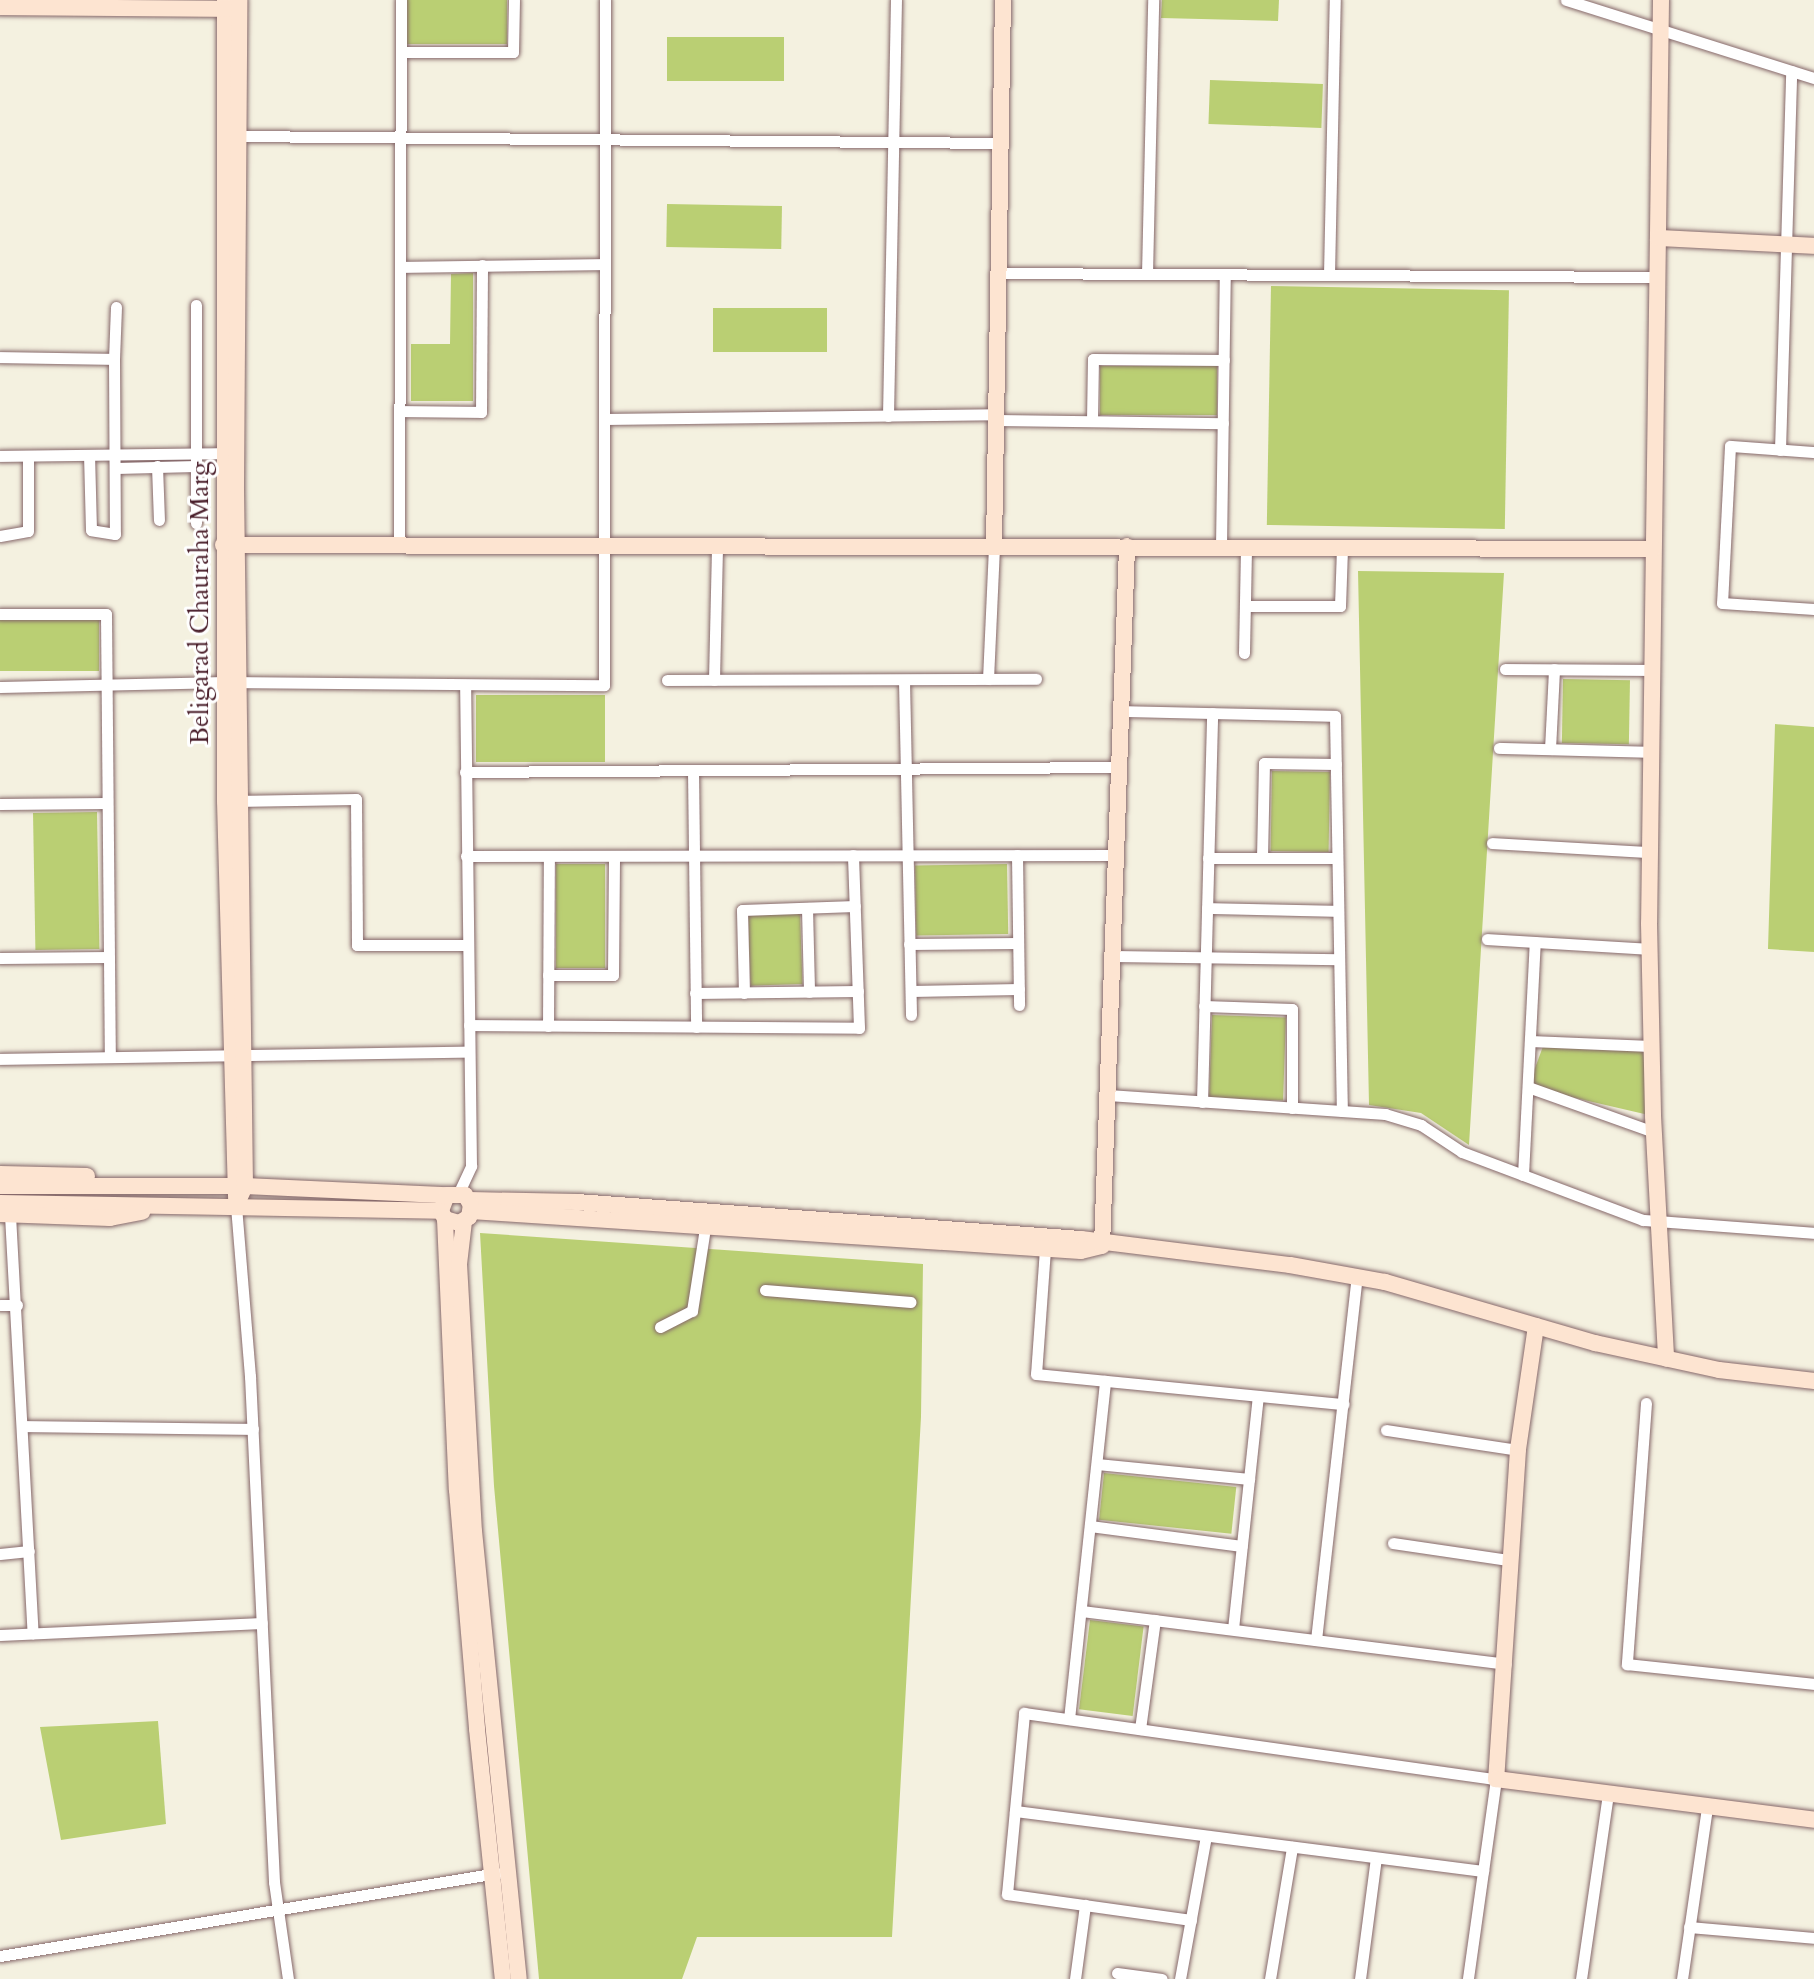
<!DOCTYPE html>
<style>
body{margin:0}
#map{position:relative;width:1814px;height:1979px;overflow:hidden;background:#f4f1e0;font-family:Cardo,serif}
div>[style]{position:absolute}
.green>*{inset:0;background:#bacf73;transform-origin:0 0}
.roads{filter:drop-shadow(0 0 2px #86686a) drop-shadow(0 0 2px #86686a)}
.street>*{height:11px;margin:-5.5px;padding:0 5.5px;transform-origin:5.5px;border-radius:5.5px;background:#fff}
.secondary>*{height:16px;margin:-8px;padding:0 8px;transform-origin:8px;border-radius:8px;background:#fde4d1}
span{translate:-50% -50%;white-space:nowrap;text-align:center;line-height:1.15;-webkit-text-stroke:6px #fff;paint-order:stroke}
.street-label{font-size:26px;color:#4a1f2b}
</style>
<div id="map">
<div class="green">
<i style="left:407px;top:0;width:100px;height:44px"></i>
<i style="clip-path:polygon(1162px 0,1279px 0,1278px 21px,1161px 18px)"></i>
<i style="left:667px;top:37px;width:117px;height:44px"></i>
<i style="left:1210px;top:80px;width:113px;height:44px;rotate:2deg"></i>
<i style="left:667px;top:204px;width:115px;height:43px;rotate:1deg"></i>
<i style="clip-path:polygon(473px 273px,473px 401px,411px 401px,411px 344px,450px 344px,451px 274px)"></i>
<i style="left:1271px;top:286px;width:238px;height:239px;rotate:1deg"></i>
<i style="left:827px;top:308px;width:44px;height:114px;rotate:90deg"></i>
<i style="left:1100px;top:366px;width:117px;height:49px"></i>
<i style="clip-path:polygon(1358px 571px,1504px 573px,1469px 1145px,1421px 1113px,1369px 1105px)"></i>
<i style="left:99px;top:619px;width:52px;height:99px;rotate:90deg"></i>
<i style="left:1563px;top:679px;width:67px;height:64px;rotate:1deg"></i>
<i style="left:605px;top:695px;width:67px;height:129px;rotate:90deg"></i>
<i style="clip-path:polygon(1775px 724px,1814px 727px,1814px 952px,1768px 949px)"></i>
<i style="left:1272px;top:771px;width:58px;height:80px;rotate:1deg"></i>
<i style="left:97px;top:812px;width:137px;height:64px;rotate:89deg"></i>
<i style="left:556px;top:864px;width:49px;height:104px"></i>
<i style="left:1007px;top:864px;width:70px;height:92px;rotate:89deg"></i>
<i style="left:800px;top:913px;width:71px;height:52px;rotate:88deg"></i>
<i style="left:1212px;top:1015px;width:74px;height:83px;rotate:2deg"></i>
<i style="clip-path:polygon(1545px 1041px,1651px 1046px,1653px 1116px,1528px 1087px)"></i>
<i style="clip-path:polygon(480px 1233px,923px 1264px,921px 1417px,892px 1937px,697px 1937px,682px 1979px,539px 1979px,494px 1486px)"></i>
<i style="left:1104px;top:1473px;width:133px;height:47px;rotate:6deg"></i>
<i style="left:1090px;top:1620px;width:54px;height:90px;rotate:7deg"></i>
<i style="clip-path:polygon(158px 1721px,166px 1824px,61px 1840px,40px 1727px)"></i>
</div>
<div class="roads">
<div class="street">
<i style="left:1566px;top:0;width:260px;rotate:17.5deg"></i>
<i style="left:401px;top:52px;width:112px"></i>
<i style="left:513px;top:52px;width:52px;rotate:-88.9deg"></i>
<i style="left:233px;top:136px;width:768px;rotate:0.52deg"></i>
<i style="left:401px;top:267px;width:203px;rotate:-0.8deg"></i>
<i style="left:999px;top:273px;width:658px;rotate:0.35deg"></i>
<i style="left:1147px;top:274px;width:274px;rotate:-88.7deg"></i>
<i style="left:1329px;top:275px;width:275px;rotate:-88.8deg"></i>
<i style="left:196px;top:305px;width:161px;rotate:90deg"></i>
<i style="left:0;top:357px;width:114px;rotate:1deg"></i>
<i style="left:114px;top:359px;width:175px;rotate:89.7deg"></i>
<i style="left:115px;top:534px;width:24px;rotate:-171deg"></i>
<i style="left:91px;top:530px;width:75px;rotate:-91.5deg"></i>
<i style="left:114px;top:359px;width:52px;rotate:-87.8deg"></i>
<i style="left:400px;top:411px;width:81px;rotate:0.7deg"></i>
<i style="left:481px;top:412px;width:147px;rotate:-89.6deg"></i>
<i style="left:888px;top:416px;width:416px;rotate:-88.9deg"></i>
<i style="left:604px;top:419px;width:392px;rotate:-0.7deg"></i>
<i style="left:996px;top:420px;width:227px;rotate:0.8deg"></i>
<i style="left:1092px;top:421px;width:62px;rotate:-89.1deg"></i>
<i style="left:1093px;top:359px;width:131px;rotate:0.4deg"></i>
<i style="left:1780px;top:450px;width:379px;rotate:-88.3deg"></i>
<i style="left:1814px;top:452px;width:84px;rotate:-175.9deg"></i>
<i style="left:1730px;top:446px;width:157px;rotate:92.9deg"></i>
<i style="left:1722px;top:603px;width:92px;rotate:3.7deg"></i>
<i style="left:0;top:456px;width:231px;rotate:-0.7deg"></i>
<i style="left:157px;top:466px;width:54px;rotate:87.9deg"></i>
<i style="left:116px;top:468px;width:80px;rotate:-1.4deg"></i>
<i style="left:196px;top:466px;width:57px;rotate:90deg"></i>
<i style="left:0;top:536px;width:28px;rotate:-10deg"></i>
<i style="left:28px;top:531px;width:75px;rotate:-90deg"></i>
<i style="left:399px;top:546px;width:546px;rotate:-89.79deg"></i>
<i style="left:1221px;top:547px;width:273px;rotate:-89.2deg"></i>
<i style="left:1245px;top:606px;width:95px"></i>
<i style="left:1340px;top:606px;width:58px;rotate:-88deg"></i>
<i style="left:0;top:614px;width:106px"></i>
<i style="left:106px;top:614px;width:443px;rotate:89.5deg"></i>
<i style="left:1244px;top:653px;width:106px;rotate:-88.9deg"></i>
<i style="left:1505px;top:669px;width:147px;rotate:0.4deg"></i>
<i style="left:988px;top:679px;width:133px;rotate:-87.4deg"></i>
<i style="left:667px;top:680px;width:369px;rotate:-0.2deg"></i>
<i style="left:714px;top:680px;width:134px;rotate:-88.7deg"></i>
<i style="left:904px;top:680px;width:335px;rotate:88.8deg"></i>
<i style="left:0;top:687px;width:225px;rotate:-1.3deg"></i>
<i style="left:225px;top:682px;width:379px;rotate:0.5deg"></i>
<i style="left:604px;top:685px;width:685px;rotate:-89.92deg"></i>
<i style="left:1121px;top:711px;width:214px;rotate:1.3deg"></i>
<i style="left:1335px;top:716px;width:395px;rotate:89deg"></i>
<i style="left:1499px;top:748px;width:152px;rotate:1.5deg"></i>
<i style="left:1550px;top:749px;width:80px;rotate:-87.1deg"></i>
<i style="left:693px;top:770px;width:257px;rotate:89.3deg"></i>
<i style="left:465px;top:772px;width:654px;rotate:-0.44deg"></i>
<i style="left:234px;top:801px;width:122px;rotate:-0.9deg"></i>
<i style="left:356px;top:799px;width:146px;rotate:89.6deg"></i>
<i style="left:357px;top:945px;width:111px"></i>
<i style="left:0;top:804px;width:107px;rotate:-0.5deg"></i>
<i style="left:1492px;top:843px;width:158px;rotate:3.3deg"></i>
<i style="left:1017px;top:855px;width:150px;rotate:89.2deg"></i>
<i style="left:466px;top:856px;width:650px;rotate:-0.09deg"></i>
<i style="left:1208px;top:858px;width:129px"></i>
<i style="left:1262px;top:858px;width:95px;rotate:-88.8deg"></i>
<i style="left:1264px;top:763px;width:72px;rotate:0.8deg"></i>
<i style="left:807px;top:908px;width:84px;rotate:88.6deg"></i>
<i style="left:1207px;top:908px;width:131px;rotate:1.3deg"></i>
<i style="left:1487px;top:939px;width:163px;rotate:3.5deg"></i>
<i style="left:909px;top:944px;width:109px;rotate:-0.5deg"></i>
<i style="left:1113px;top:956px;width:226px;rotate:0.8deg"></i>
<i style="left:0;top:958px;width:109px;rotate:-0.5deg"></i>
<i style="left:548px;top:975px;width:65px"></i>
<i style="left:613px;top:975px;width:119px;rotate:-89.5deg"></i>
<i style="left:911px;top:991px;width:108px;rotate:-1.1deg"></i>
<i style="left:695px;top:993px;width:163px;rotate:-0.7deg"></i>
<i style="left:744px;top:993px;width:83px;rotate:-91.4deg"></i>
<i style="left:742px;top:910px;width:113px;rotate:-2deg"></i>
<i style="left:1204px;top:1006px;width:88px;rotate:2deg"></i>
<i style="left:1292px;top:1009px;width:99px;rotate:90deg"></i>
<i style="left:469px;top:1025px;width:390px;rotate:0.4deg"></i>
<i style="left:859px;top:1028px;width:173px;rotate:-92deg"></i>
<i style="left:548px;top:1026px;width:170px;rotate:-89.7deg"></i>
<i style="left:1530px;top:1041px;width:121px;rotate:2.4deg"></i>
<i style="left:0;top:1059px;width:469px;rotate:-0.9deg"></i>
<i style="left:1528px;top:1087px;width:134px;rotate:19.7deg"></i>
<i style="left:1108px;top:1095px;width:278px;rotate:3.9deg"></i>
<i style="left:1385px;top:1114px;width:38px;rotate:17deg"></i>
<i style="left:1421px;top:1125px;width:49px;rotate:33.4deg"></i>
<i style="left:1462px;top:1152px;width:193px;rotate:20.6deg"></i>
<i style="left:1643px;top:1220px;width:171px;rotate:4.3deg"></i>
<i style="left:1202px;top:1102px;width:389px;rotate:-88.5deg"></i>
<i style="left:1523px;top:1175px;width:233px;rotate:-87.1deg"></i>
<i style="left:459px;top:1192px;width:29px;rotate:-65deg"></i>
<i style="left:471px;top:1166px;width:480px;rotate:-90.7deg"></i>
<i style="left:236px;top:1206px;width:171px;rotate:85.3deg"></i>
<i style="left:250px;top:1376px;width:507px;rotate:87.28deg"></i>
<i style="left:274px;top:1882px;width:98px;rotate:81.8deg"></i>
<i style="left:10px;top:1215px;width:419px;rotate:86.9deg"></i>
<i style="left:1045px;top:1249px;width:125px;rotate:94.1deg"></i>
<i style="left:1036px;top:1374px;width:309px;rotate:5.6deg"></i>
<i style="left:765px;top:1290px;width:146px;rotate:4.7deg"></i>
<i style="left:0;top:1305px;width:17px"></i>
<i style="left:660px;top:1327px;width:36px;rotate:-27deg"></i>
<i style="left:692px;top:1311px;width:84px;rotate:-81.1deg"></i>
<i style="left:1646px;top:1403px;width:262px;rotate:94.2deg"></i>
<i style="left:1627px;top:1664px;width:188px;rotate:6.1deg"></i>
<i style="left:23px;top:1426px;width:230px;rotate:0.7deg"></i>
<i style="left:1386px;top:1430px;width:134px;rotate:8.6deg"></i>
<i style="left:1097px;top:1464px;width:153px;rotate:5.6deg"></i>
<i style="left:1090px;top:1526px;width:153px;rotate:7.5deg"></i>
<i style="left:1393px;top:1543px;width:116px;rotate:8.4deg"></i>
<i style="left:0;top:1554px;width:29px;rotate:-6deg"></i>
<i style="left:1081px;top:1611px;width:428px;rotate:7.1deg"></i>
<i style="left:1233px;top:1629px;width:234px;rotate:-83.9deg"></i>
<i style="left:0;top:1635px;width:262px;rotate:-2.6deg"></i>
<i style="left:1316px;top:1640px;width:365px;rotate:-83.6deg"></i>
<i style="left:1069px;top:1719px;width:340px;rotate:-83.9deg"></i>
<i style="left:1140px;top:1729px;width:110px;rotate:-82.2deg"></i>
<i style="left:1015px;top:1811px;width:472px;rotate:7.3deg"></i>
<i style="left:1191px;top:1920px;width:186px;rotate:-172deg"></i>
<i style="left:1007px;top:1894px;width:182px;rotate:-84.6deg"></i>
<i style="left:1024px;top:1713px;width:477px;rotate:8deg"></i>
<i style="left:1496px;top:1779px;width:202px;rotate:98deg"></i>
<i style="left:1689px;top:1927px;width:125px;rotate:5deg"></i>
<i style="left:0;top:1956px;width:504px;rotate:-9.48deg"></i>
<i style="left:1117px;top:1973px;width:45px;rotate:7.6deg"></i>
<i style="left:1075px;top:1979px;width:75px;rotate:-82.3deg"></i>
<i style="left:1180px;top:1979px;width:145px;rotate:-79.7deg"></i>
<i style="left:1270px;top:1979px;width:134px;rotate:-80.5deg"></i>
<i style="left:1360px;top:1979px;width:122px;rotate:-82.5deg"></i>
<i style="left:1581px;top:1979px;width:187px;rotate:-81.7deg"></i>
<i style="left:1682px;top:1979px;width:174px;rotate:-81.7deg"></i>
</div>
<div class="secondary">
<i style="left:225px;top:0;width:801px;rotate:90deg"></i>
<i style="left:225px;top:801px;width:403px;rotate:88.4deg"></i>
<i style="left:1661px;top:0;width:923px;rotate:90.74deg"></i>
<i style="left:1649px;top:923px;width:193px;rotate:88.8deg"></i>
<i style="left:1653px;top:1116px;width:243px;rotate:86.9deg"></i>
<i style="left:0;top:7px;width:234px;rotate:0.5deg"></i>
<i style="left:1658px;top:238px;width:156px;rotate:2.9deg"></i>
<i style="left:223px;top:545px;width:1430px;rotate:0.16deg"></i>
<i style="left:994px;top:546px;width:546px;rotate:-89.06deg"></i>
<i style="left:0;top:1174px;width:87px;rotate:1.3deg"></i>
<i style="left:0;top:1186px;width:245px"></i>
<i style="left:245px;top:1186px;width:202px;rotate:2.6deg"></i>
<i style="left:469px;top:1200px;width:108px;rotate:1.1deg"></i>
<i style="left:577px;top:1202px;width:505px;rotate:4.2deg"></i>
<i style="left:1081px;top:1239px;width:211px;rotate:7.1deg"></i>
<i style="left:1290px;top:1265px;width:97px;rotate:10.1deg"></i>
<i style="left:1385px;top:1282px;width:219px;rotate:16.2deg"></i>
<i style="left:1595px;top:1343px;width:127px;rotate:12.3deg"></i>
<i style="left:1719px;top:1370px;width:96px;rotate:6.6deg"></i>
<i style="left:0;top:1203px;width:441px;rotate:1deg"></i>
<i style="left:236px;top:1206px;width:22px;rotate:-66deg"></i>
<i style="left:245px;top:1186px;width:700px;rotate:-90.74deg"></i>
<i style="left:236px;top:486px;width:486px;rotate:-89.6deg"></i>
<i style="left:471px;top:1211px;width:611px;rotate:3.75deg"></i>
<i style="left:1081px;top:1251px;width:21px;rotate:-14deg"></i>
<i style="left:0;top:1214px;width:110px;rotate:2.1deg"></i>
<i style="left:110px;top:1218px;width:33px;rotate:-11deg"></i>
<i style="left:445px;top:1219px;width:15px;rotate:16deg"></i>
<i style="left:459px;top:1223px;width:12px;rotate:-31deg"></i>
<i style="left:469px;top:1217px;width:12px;rotate:-81deg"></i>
<i style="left:471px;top:1205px;width:12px;rotate:-121deg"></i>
<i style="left:465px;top:1195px;width:18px;rotate:180deg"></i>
<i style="left:447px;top:1195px;width:17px;rotate:111deg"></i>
<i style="left:441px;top:1211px;width:9px;rotate:63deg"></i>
<i style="left:445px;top:1219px;width:271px;rotate:87.5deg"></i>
<i style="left:457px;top:1490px;width:240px;rotate:85.2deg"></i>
<i style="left:477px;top:1729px;width:251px;rotate:84.1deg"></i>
<i style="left:464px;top:1221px;width:43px;rotate:96.6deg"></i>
<i style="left:459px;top:1264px;width:267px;rotate:86.8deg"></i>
<i style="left:474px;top:1531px;width:450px;rotate:84.3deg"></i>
<i style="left:1102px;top:1246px;width:700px;rotate:-87.95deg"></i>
<i style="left:1536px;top:1326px;width:125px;rotate:98.3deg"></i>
<i style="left:1518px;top:1450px;width:330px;rotate:93.8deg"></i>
<i style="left:1496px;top:1779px;width:321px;rotate:7.3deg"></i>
</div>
</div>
<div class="street-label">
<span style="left:200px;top:603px;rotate:-90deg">Beligarad Chauraha Marg</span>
</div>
</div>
